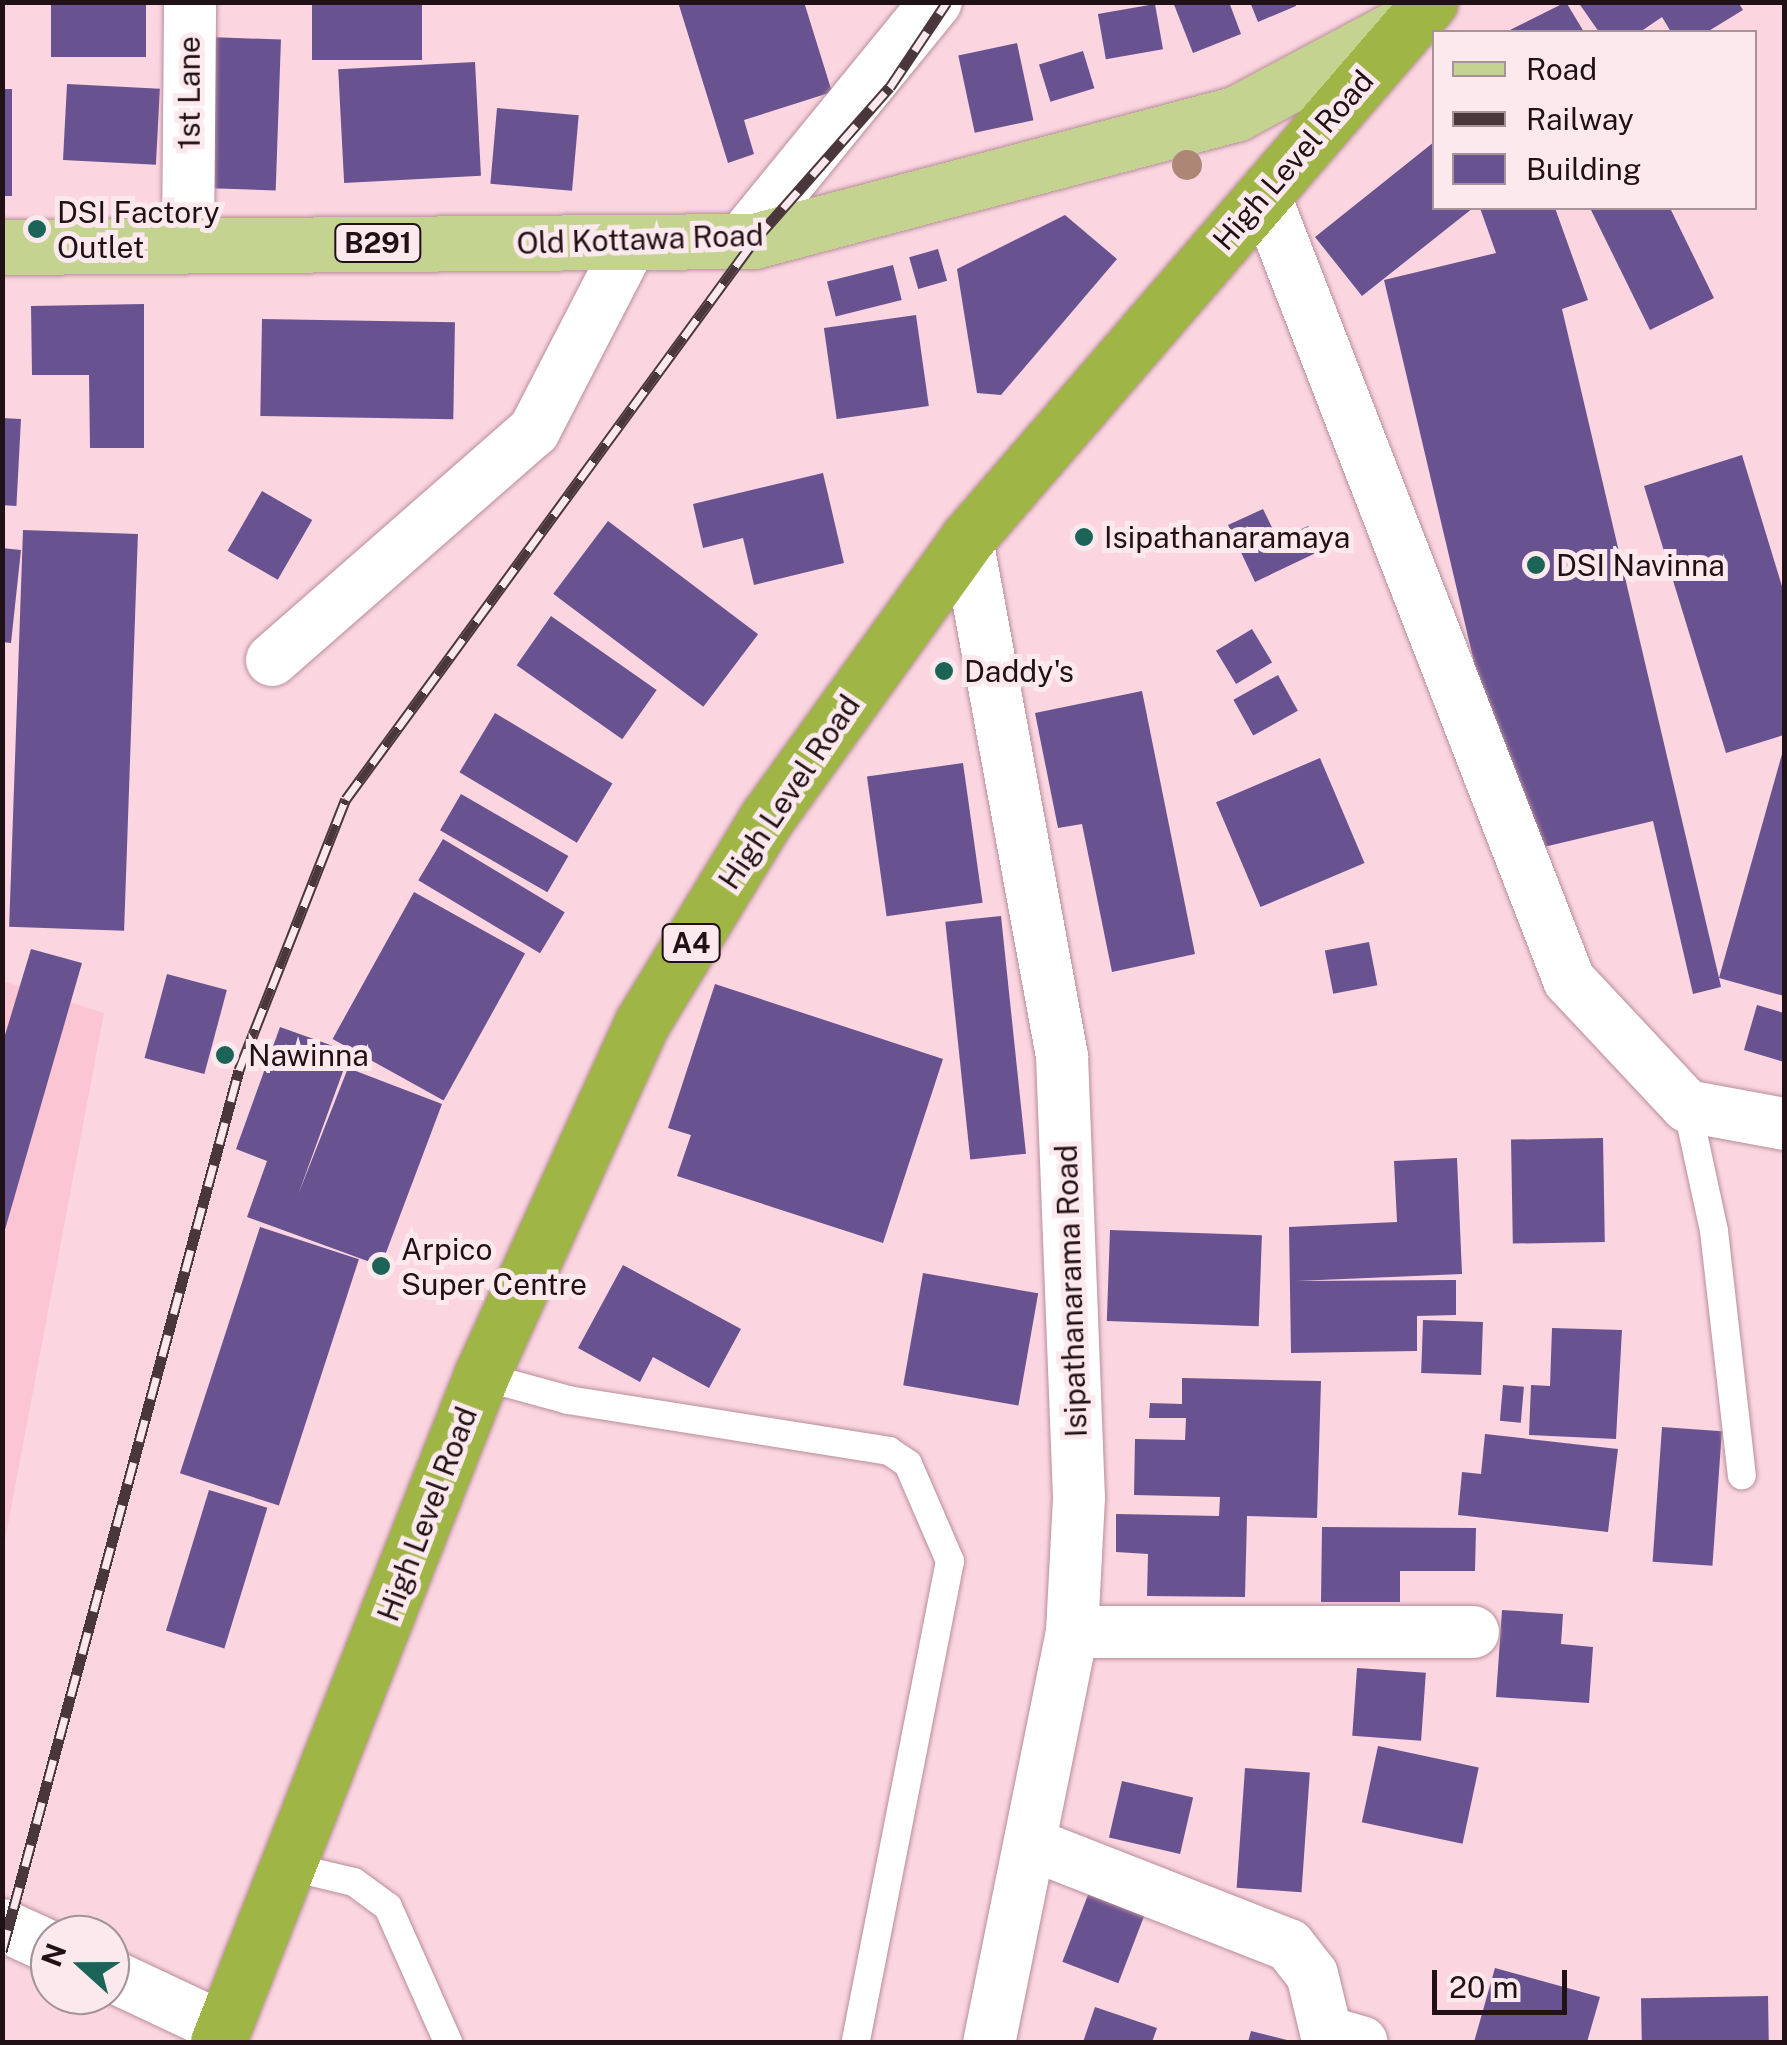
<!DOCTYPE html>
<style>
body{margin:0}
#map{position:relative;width:1787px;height:2045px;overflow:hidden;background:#fbd6e0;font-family:"Public Sans",sans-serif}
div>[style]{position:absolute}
.built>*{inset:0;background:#fbc5d4}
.building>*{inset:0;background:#695290;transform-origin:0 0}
.roads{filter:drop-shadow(0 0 2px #b88e9a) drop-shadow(0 0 2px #b88e9a)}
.lane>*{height:28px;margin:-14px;padding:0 14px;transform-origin:14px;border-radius:14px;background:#fff}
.street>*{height:52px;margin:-26px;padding:0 26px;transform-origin:26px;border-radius:26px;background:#fff}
.primary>*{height:55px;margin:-27.5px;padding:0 27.5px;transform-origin:27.5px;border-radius:27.5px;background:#c5d391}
.highway>*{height:55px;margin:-27.5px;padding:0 27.5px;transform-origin:27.5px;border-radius:27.5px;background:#9fb647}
.rail>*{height:11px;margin-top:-5.5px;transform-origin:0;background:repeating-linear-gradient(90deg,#fce9ee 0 22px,#4a373c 0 44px);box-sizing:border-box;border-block:2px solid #4a373c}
.trees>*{width:30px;height:30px;margin:-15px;border-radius:50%;background:#ae8676}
.dots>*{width:28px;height:28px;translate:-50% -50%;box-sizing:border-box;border:5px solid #fce9ee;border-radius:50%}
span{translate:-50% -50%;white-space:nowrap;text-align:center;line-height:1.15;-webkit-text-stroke:10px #fce9ee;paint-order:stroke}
.shield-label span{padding:2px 8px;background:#fce9ee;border:2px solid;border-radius:8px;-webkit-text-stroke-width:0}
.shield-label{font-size:28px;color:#201116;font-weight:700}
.street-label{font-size:30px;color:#201116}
.poi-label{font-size:30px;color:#201116}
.left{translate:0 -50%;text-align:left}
.frame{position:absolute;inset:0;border:5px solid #201116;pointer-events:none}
.legend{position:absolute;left:1432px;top:30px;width:325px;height:180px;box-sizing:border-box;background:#fce9ee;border:2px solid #a49398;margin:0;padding:12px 18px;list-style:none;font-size:30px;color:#201116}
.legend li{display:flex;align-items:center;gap:20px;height:50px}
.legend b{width:50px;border:2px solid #a49398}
.north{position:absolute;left:30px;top:1915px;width:100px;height:100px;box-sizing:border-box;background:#fce9ee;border:2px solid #a49398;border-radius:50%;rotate:291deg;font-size:28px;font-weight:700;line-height:40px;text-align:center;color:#201116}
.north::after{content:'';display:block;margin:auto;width:35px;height:45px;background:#1c6458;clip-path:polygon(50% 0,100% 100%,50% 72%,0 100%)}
.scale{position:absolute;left:1432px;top:1970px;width:135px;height:45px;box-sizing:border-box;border:5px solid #201116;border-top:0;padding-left:12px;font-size:30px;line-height:35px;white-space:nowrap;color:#201116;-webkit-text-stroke:8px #fce9ee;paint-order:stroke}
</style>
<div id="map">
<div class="built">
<i style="clip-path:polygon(3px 981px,104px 1013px,3px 1551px)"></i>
</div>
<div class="building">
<i style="left:51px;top:2px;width:95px;height:55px"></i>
<i style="left:312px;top:2px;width:110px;height:58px"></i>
<i style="clip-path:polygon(678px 2px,804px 2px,832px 92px,744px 120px,754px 154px,728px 163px)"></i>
<i style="clip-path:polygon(1173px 2px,1229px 2px,1241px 34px,1193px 53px)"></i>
<i style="clip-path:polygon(1250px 2px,1295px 2px,1296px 6px,1258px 22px)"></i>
<i style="clip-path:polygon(1566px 2px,1584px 32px,1506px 32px)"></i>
<i style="clip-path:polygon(1578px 2px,1738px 2px,1743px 10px,1707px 32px,1671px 32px,1662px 17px,1640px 32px,1599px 32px)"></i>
<i style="left:1155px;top:4px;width:46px;height:58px;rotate:80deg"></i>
<i style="left:209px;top:37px;width:72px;height:151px;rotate:2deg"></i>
<i style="left:1017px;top:43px;width:79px;height:60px;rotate:78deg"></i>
<i style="left:1083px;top:51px;width:39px;height:46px;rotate:73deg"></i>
<i style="left:475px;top:62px;width:114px;height:137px;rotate:87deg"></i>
<i style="left:67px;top:84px;width:93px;height:76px;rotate:3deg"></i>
<i style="left:2px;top:89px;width:10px;height:107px"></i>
<i style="left:497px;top:108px;width:82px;height:76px;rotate:5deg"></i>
<i style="clip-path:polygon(1434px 142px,1434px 208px,1473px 208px,1362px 296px,1315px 237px)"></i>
<i style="clip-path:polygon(1480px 208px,1555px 208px,1588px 300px,1562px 309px,1719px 978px,1784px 747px,1784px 996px,1719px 978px,1721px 987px,1693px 994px,1653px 821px,1519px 853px,1384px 280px,1496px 253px)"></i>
<i style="clip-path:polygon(1590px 208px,1670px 208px,1714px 298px,1650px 330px)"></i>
<i style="clip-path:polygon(1065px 215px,1117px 259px,1001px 395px,977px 393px,957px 269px)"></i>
<i style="left:938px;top:249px;width:33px;height:30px;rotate:74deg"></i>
<i style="left:893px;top:265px;width:36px;height:68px;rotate:76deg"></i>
<i style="clip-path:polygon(144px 304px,144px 448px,90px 448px,89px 375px,32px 375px,31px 306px)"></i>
<i style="left:916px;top:315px;width:92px;height:93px;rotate:82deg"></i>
<i style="left:262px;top:319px;width:193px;height:97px;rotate:1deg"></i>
<i style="left:2px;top:418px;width:19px;height:87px;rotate:3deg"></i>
<i style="clip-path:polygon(1742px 455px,1784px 593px,1784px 735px,1726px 753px,1644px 486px)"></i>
<i style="clip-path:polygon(823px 473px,844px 563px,754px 585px,743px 538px,703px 548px,693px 504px)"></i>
<i style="left:262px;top:491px;width:58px;height:69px;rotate:30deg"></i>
<i style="clip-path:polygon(1263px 509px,1278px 540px,1308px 526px,1320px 551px,1255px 582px,1228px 525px)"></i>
<i style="left:608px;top:521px;width:188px;height:91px;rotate:37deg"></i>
<i style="left:23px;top:530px;width:115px;height:397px;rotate:2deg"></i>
<i style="clip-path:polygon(2px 548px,21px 550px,11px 643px,2px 642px)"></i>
<i style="left:551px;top:616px;width:129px;height:60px;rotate:35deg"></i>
<i style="left:1252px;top:629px;width:39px;height:42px;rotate:59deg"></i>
<i style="left:1278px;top:675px;width:41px;height:51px;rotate:61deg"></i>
<i style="clip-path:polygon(1142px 691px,1195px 954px,1112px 972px,1082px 824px,1058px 828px,1035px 713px)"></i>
<i style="left:495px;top:713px;width:137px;height:69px;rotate:31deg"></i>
<i style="left:1320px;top:758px;width:114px;height:113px;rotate:67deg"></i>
<i style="left:963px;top:763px;width:141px;height:97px;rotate:82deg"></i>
<i style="left:461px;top:794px;width:124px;height:42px;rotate:30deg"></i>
<i style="left:443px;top:839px;width:142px;height:48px;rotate:31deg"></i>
<i style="left:414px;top:892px;width:127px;height:168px;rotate:29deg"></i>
<i style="left:1001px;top:916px;width:239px;height:56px;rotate:84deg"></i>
<i style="left:1369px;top:942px;width:44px;height:45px;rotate:79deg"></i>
<i style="clip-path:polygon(31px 949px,82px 963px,4px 1233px,2px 1045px)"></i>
<i style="left:167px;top:974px;width:62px;height:87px;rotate:15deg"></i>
<i style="clip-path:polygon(715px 984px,943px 1059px,883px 1243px,677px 1176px,691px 1135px,668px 1128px)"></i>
<i style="clip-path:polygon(1757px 1005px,1784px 1013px,1784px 1062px,1744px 1050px)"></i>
<i style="clip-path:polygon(280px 1027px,350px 1052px,298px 1195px,348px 1068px,442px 1104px,381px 1266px,247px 1217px,267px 1161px,236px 1149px)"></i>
<i style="left:1603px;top:1138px;width:104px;height:92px;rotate:89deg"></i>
<i style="clip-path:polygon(1457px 1158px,1462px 1274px,1296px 1281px,1456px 1280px,1456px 1315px,1417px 1316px,1417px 1351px,1291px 1353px,1289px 1227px,1397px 1222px,1394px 1161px)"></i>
<i style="left:260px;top:1227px;width:104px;height:259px;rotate:18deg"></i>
<i style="left:1110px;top:1230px;width:152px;height:91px;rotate:2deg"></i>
<i style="clip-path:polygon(623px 1265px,741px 1329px,709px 1388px,653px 1357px,640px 1382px,578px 1348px)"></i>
<i style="left:923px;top:1273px;width:117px;height:114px;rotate:10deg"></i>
<i style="left:1423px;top:1320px;width:60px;height:53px;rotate:2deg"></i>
<i style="clip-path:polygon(1552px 1328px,1622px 1330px,1616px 1439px,1529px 1435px,1531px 1385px,1550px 1386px)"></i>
<i style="clip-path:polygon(1182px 1378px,1321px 1381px,1317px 1518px,1247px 1516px,1245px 1597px,1147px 1596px,1148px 1554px,1116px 1552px,1116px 1514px,1219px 1516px,1220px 1497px,1134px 1495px,1135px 1439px,1185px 1440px,1186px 1418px,1149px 1418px,1150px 1403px,1182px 1404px)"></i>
<i style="left:1503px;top:1385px;width:21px;height:36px;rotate:5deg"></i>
<i style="left:1662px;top:1427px;width:60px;height:135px;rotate:4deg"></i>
<i style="clip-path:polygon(1485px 1434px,1618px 1449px,1608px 1532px,1458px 1515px,1462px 1472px,1481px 1474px)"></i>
<i style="left:209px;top:1490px;width:61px;height:147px;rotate:17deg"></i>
<i style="clip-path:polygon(1322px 1527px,1476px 1528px,1475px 1571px,1400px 1571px,1400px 1602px,1321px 1602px)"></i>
<i style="clip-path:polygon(1502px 1610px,1563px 1614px,1561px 1644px,1593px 1647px,1589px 1703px,1496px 1697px)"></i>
<i style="left:1357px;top:1668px;width:69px;height:68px;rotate:4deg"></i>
<i style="left:1378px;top:1746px;width:103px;height:78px;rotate:12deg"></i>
<i style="left:1245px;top:1768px;width:65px;height:120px;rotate:4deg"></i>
<i style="left:1122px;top:1781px;width:73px;height:58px;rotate:13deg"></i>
<i style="left:1091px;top:1887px;width:60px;height:80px;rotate:21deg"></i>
<i style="clip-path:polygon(1495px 1968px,1600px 1997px,1587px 2042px,1474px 2042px)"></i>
<i style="left:1768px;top:1996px;width:46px;height:127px;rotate:89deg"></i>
<i style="clip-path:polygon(1095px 2007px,1157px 2028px,1152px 2042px,1083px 2042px)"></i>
<i style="clip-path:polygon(1251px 2031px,1291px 2041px,1291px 2042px,1248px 2042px)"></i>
</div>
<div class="roads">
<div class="lane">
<i style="left:1687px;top:1106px;width:128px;rotate:77.8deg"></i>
<i style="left:1714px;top:1231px;width:246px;rotate:83.5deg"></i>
<i style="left:481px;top:1376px;width:90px;rotate:15.4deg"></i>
<i style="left:568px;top:1400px;width:325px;rotate:9deg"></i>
<i style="left:889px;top:1451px;width:23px;rotate:34deg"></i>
<i style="left:908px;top:1464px;width:106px;rotate:66.6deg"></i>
<i style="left:950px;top:1561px;width:490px;rotate:101.1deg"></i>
<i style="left:291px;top:1867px;width:65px;rotate:13.4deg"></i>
<i style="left:354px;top:1882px;width:42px;rotate:36.3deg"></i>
<i style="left:388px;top:1907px;width:148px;rotate:66deg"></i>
</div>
<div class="street">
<i style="left:1264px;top:194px;width:843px;rotate:68.79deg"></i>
<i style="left:1569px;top:980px;width:173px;rotate:46.9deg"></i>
<i style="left:1687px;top:1106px;width:99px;rotate:10.5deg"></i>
<i style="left:741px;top:241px;width:308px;rotate:-50.8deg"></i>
<i style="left:188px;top:244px;width:242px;rotate:-89.5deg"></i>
<i style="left:967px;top:539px;width:526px;rotate:79.59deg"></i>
<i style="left:1062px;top:1056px;width:442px;rotate:87.8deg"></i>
<i style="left:1079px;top:1498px;width:134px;rotate:93deg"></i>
<i style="left:1072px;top:1632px;width:418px;rotate:101.4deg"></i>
<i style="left:272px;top:660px;width:348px;rotate:-41.2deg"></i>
<i style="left:534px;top:431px;width:212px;rotate:-62.7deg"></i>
<i style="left:1072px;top:1632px;width:401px"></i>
<i style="left:1036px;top:1846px;width:272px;rotate:21.4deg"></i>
<i style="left:1289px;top:1945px;width:37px;rotate:52deg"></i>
<i style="left:1312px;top:1974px;width:60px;rotate:76.4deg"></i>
<i style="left:1326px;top:2032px;width:37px;rotate:16deg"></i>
<i style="left:2px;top:1925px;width:53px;rotate:24.6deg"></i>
<i style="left:110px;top:1975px;width:127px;rotate:25.2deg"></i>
</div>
<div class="primary">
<i style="left:2px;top:247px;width:752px;rotate:-0.46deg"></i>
<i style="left:754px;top:241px;width:500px;rotate:-14.8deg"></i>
<i style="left:1237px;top:113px;width:202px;rotate:-28.1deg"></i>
</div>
<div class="highway">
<i style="left:218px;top:2042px;width:716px;rotate:-68.45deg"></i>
<i style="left:481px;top:1376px;width:388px;rotate:-65.5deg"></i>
<i style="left:642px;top:1023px;width:239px;rotate:-58.7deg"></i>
<i style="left:766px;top:819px;width:345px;rotate:-54.3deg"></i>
<i style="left:967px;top:539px;width:709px;rotate:-49.23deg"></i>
</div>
</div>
<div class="rail">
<i style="left:2px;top:1951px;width:912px;rotate:-74.94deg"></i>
<i style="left:239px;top:1070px;width:291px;rotate:-68.5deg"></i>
<i style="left:346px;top:799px;width:691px;rotate:-53.83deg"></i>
<i style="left:754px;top:241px;width:205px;rotate:-48.6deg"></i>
<i style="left:890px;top:87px;width:102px;rotate:-56.2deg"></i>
</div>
<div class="trees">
<i style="left:1187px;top:165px"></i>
</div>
<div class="dots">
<i style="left:37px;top:229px;background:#1c6458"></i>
<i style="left:1084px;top:537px;background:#1c6458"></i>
<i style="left:1536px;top:565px;background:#1c6458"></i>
<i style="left:944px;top:671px;background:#1c6458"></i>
<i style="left:225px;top:1055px;background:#1c6458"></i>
<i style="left:381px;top:1266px;background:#1c6458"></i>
</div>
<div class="shield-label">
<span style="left:378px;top:243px">B291</span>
<span style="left:691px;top:943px">A4</span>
</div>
<div class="street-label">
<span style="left:189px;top:93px;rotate:-90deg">1st Lane</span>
<span style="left:1293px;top:160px;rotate:-49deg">High Level Road</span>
<span style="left:640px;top:239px;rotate:-2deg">Old Kottawa Road</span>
<span style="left:789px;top:792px;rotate:-56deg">High Level Road</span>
<span style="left:1071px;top:1291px;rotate:-92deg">Isipathanarama Road</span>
<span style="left:427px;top:1514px;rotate:-69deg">High Level Road</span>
</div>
<div class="poi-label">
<span class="left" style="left:57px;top:229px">DSI Factory<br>Outlet</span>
<span class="left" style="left:1104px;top:537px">Isipathanaramaya</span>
<span class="left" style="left:1556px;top:565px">DSI Navinna</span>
<span class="left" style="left:964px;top:671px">Daddy's</span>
<span class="left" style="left:248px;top:1055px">Nawinna</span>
<span class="left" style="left:401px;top:1266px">Arpico<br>Super Centre</span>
</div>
<div class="frame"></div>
<ul class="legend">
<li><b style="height:12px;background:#c5d391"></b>Road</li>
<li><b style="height:12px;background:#4a373c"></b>Railway</li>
<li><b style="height:28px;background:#695290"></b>Building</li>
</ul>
<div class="north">N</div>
<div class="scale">20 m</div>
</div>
